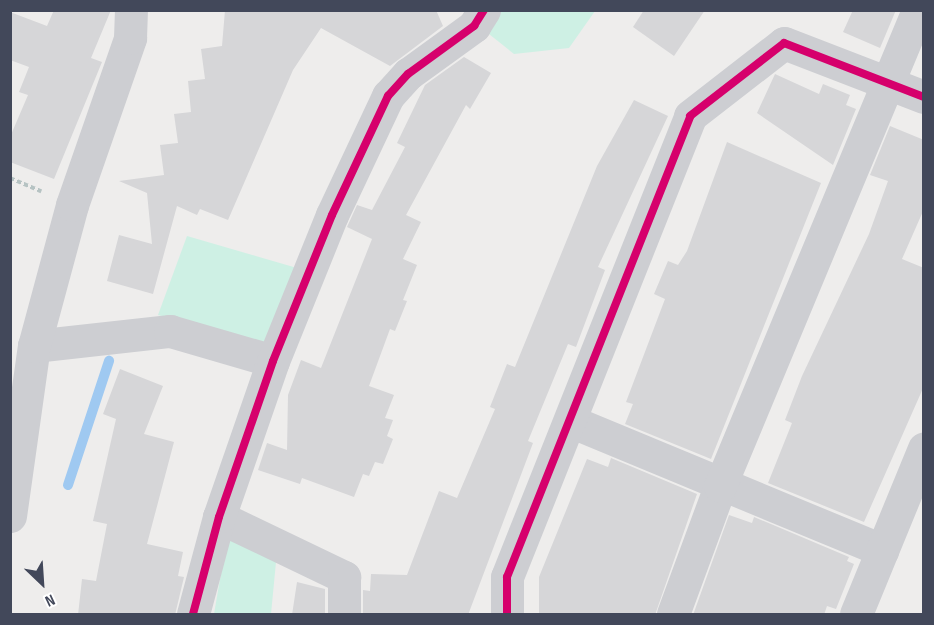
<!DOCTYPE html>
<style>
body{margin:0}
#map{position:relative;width:934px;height:625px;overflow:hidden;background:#eeedec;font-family:"Sofia Sans Condensed",sans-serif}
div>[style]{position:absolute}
.green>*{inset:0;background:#cef0e4}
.stream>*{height:10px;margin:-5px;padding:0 5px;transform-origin:5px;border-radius:5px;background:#9fc9f1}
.building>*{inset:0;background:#d6d6d8}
.path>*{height:4px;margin-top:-2px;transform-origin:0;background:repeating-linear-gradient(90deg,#b6c3c3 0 4.5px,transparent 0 7.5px)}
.minor>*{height:33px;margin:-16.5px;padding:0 16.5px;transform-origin:16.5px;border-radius:16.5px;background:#cdced2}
.cycleway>*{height:8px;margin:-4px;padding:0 4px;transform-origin:4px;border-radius:4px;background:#d6006c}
span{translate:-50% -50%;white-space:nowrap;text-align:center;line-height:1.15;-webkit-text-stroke:4.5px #fff;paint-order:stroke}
.frame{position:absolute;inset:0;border:12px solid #42485a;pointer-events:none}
.north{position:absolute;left:12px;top:553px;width:60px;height:60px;-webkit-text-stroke:4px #fff;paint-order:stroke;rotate:155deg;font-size:16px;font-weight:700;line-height:24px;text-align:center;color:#42485a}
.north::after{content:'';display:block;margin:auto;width:21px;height:27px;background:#42485a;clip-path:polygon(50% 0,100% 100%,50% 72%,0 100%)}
</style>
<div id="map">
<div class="green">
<i style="clip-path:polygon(497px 11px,595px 11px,569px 48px,514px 54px,484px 30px)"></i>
<i style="clip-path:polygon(187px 236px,297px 268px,264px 345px,158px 315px)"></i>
<i style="clip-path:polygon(228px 533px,276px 562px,271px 614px,214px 614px)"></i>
</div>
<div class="stream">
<i style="left:68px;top:485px;width:131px;rotate:-71.7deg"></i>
</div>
<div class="building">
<i style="clip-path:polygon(54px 10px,111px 10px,91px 58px,102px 62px,54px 179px,10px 162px,10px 137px,28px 95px,19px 92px,29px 67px,10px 60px,10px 12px,47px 26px)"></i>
<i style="clip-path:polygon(225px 10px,436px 10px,443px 26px,390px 66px,321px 28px,293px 70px,228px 220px,200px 209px,197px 215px,177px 206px,153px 294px,107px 281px,119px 235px,152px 244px,147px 193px,119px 181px,164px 175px,160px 145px,178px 143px,174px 114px,191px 112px,188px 81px,205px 79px,201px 49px,222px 46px)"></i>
<i style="clip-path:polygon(644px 10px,705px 10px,674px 56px,633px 27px)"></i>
<i style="clip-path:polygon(853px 10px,896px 10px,880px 48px,843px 32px)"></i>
<i style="clip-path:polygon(464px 57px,491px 73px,470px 109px,466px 105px,406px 215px,421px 222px,403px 259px,417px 265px,403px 300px,407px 301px,395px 331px,390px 329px,369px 386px,394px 395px,385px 418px,393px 420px,387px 436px,393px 439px,383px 464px,375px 462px,369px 476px,363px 474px,354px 497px,302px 478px,300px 484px,258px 470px,267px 443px,287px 450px,288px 395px,301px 360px,321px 368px,372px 239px,347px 227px,357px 205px,372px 210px,405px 147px,397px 143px,425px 85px)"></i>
<i style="clip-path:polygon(775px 74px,819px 94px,823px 84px,850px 95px,846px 105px,856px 109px,833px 165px,757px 113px)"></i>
<i style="clip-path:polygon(634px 100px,668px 116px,598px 267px,605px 270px,576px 347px,568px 344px,528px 441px,533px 443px,468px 615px,363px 615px,363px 590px,370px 591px,371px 574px,407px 575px,439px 491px,457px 498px,495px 409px,490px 407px,507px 364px,515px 367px,597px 166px)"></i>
<i style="clip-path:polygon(890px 126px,924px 140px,924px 209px,902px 259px,924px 268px,924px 386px,864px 522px,768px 483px,792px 423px,785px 420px,802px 376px,869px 234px,888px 181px,870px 175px)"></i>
<i style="clip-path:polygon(727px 142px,821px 183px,711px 459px,625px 424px,633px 404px,626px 402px,665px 299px,654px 294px,668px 261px,678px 265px,687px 251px)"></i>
<i style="clip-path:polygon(120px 369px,163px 386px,144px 434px,174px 442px,147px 544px,183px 552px,178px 576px,184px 577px,175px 615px,78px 615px,82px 579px,96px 581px,107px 524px,93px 521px,116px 419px,103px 414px)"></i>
<i style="clip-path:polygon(611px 458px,697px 494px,655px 615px,539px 615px,539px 577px,587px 459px,608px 467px)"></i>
<i style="clip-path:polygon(729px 515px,752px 523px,754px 517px,849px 557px,847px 561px,854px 564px,836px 609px,827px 606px,824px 615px,693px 615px)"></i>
<i style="clip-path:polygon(297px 582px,325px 589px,325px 615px,292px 615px)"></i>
</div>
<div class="path">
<i style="left:10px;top:178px;width:34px;rotate:23deg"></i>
</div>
<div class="minor">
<i style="left:34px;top:346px;width:137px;rotate:-6.3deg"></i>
<i style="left:170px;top:331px;width:107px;rotate:16.2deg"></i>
<i style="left:570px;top:421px;width:338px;rotate:22.5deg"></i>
<i style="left:10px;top:516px;width:172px;rotate:-82deg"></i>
<i style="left:34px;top:346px;width:146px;rotate:-74.9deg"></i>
<i style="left:72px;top:205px;width:177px;rotate:-70.8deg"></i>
<i style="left:130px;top:38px;width:28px;rotate:-88deg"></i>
<i style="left:219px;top:517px;width:139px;rotate:25.6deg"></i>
<i style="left:344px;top:577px;width:37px;rotate:90deg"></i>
<i style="left:193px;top:614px;width:100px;rotate:-75deg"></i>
<i style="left:219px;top:517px;width:165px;rotate:-70.9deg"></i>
<i style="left:273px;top:361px;width:157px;rotate:-68deg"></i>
<i style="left:332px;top:215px;width:132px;rotate:-64.8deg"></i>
<i style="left:388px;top:96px;width:30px;rotate:-48deg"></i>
<i style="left:408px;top:74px;width:82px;rotate:-36deg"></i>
<i style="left:474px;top:26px;width:19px;rotate:-58deg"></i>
<i style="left:507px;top:614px;width:37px;rotate:-90deg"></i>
<i style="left:507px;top:577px;width:496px;rotate:-68.3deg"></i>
<i style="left:690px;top:116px;width:119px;rotate:-37.8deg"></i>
<i style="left:784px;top:43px;width:150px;rotate:21.1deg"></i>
<i style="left:673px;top:614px;width:136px;rotate:-69.8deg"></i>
<i style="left:720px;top:486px;width:516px;rotate:-67.41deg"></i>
<i style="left:856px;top:614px;width:179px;rotate:-67.7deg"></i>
</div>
<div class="cycleway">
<i style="left:193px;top:614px;width:100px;rotate:-75deg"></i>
<i style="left:219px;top:517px;width:165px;rotate:-70.9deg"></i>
<i style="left:273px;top:361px;width:157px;rotate:-68deg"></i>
<i style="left:332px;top:215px;width:132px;rotate:-64.8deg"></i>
<i style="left:388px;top:96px;width:30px;rotate:-48deg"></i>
<i style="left:408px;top:74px;width:82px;rotate:-36deg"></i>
<i style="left:474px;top:26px;width:19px;rotate:-58deg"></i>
<i style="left:507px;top:614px;width:37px;rotate:-90deg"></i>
<i style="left:507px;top:577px;width:496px;rotate:-68.3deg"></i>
<i style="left:690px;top:116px;width:119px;rotate:-37.8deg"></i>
<i style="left:784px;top:43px;width:150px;rotate:21.1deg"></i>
</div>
<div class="frame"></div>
<div class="north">N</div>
</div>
